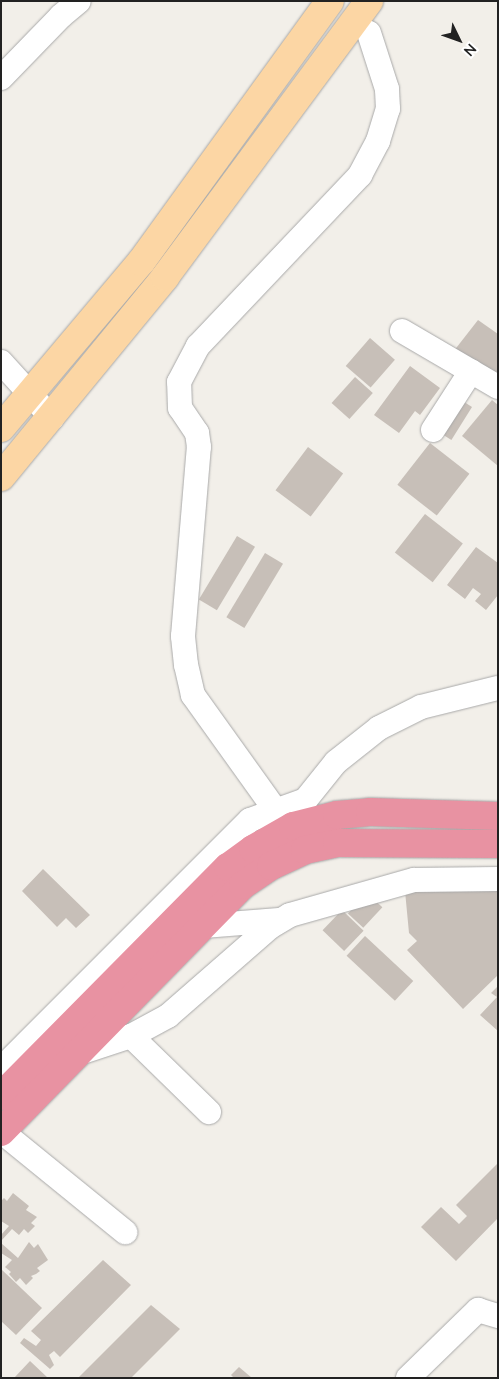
<!DOCTYPE html>
<style>
body{margin:0}
#map{position:relative;width:499px;height:1379px;overflow:hidden;background:#f2efe9;font-family:Mulish,sans-serif}
div>[style]{position:absolute}
.building>*{inset:0;background:#c7bfb8;transform-origin:0 0}
.roads{filter:drop-shadow(0 0 1px #a9a9a9) drop-shadow(0 0 1px #a9a9a9)}
.minor>*{height:24px;margin:-12px;padding:0 12px;transform-origin:12px;border-radius:12px;background:#fff}
.major>*{height:28px;margin:-14px;padding:0 14px;transform-origin:14px;border-radius:14px;background:#fcd6a4}
.highway>*{height:28px;margin:-14px;padding:0 14px;transform-origin:14px;border-radius:14px;background:#e892a2}
span{translate:-50% -50%;white-space:nowrap;text-align:center;line-height:1.15;-webkit-text-stroke:4px #fff;paint-order:stroke}
.frame{position:absolute;inset:0;border:2px solid #222;pointer-events:none}
.north{position:absolute;left:434px;top:15px;width:50px;height:50px;-webkit-text-stroke:4px #fff;paint-order:stroke;rotate:132deg;font-size:14px;font-weight:700;line-height:20px;text-align:center;color:#222}
.north::after{content:'';display:block;margin:auto;width:18px;height:22px;background:#222;clip-path:polygon(50% 0,100% 100%,50% 72%,0 100%)}
</style>
<div id="map">
<div class="building">
<i style="clip-path:polygon(478px 320px,498px 334px,498px 380px,453px 352px)"></i>
<i style="left:370px;top:338px;width:33px;height:37px;rotate:41deg"></i>
<i style="clip-path:polygon(410px 366px,440px 388px,420px 415px,415px 411px,399px 433px,374px 415px)"></i>
<i style="left:355px;top:377px;width:24px;height:35px;rotate:42deg"></i>
<i style="left:461px;top:400px;width:13px;height:39px;rotate:32deg"></i>
<i style="clip-path:polygon(492px 400px,498px 405px,498px 466px,462px 436px)"></i>
<i style="left:430px;top:443px;width:50px;height:53px;rotate:38deg"></i>
<i style="left:308px;top:447px;width:44px;height:54px;rotate:37deg"></i>
<i style="left:425px;top:514px;width:48px;height:49px;rotate:38deg"></i>
<i style="left:237px;top:536px;width:21px;height:74px;rotate:31deg"></i>
<i style="clip-path:polygon(476px 547px,498px 563px,498px 595px,486px 610px,475px 601px,481px 594px,473px 588px,465px 599px,447px 585px)"></i>
<i style="left:265px;top:553px;width:21px;height:75px;rotate:31deg"></i>
<i style="clip-path:polygon(43px 869px,90px 915px,76px 928px,66px 918px,57px 927px,22px 891px)"></i>
<i style="clip-path:polygon(498px 888px,498px 975px,463px 1009px,407px 950px,417px 941px,409px 933px,405px 891px)"></i>
<i style="left:367px;top:893px;width:21px;height:28px;rotate:43deg"></i>
<i style="left:342px;top:910px;width:30px;height:28px;rotate:44deg"></i>
<i style="left:365px;top:936px;width:66px;height:27px;rotate:43deg"></i>
<i style="clip-path:polygon(498px 986px,498px 1031px,480px 1015px,497px 997px,491px 993px)"></i>
<i style="clip-path:polygon(498px 1163px,498px 1218px,456px 1261px,421px 1227px,441px 1207px,459px 1224px,467px 1216px,456px 1205px)"></i>
<i style="clip-path:polygon(13px 1193px,29px 1206px,26px 1210px,37px 1217px,31px 1223px,35px 1226px,28px 1233px,24px 1229px,19px 1235px,12px 1229px,1px 1241px,1px 1235px,9px 1226px,1px 1221px,1px 1201px,4px 1198px,7px 1201px)"></i>
<i style="clip-path:polygon(29px 1242px,34px 1248px,38px 1244px,48px 1260px,37px 1268px,40px 1271px,36px 1274px,31px 1276px,33px 1278px,26px 1285px,20px 1278px,16px 1282px,9px 1274px,11px 1272px,5px 1267px,12px 1260px,1px 1253px,1px 1243px,18px 1258px)"></i>
<i style="clip-path:polygon(103px 1260px,131px 1285px,60px 1357px,54px 1351px,49px 1355px,54px 1365px,50px 1369px,20px 1343px,24px 1338px,36px 1346px,41px 1340px,31px 1331px)"></i>
<i style="clip-path:polygon(1px 1269px,42px 1308px,16px 1335px,1px 1321px)"></i>
<i style="clip-path:polygon(151px 1305px,180px 1329px,131px 1378px,78px 1378px)"></i>
<i style="clip-path:polygon(30px 1361px,48px 1378px,14px 1378px)"></i>
<i style="clip-path:polygon(239px 1367px,252px 1378px,234px 1378px,231px 1375px)"></i>
</div>
<div class="roads">
<div class="minor">
<i style="left:1px;top:78px;width:86px;rotate:-45.9deg"></i>
<i style="left:61px;top:16px;width:23px;rotate:-40deg"></i>
<i style="left:402px;top:331px;width:111px;rotate:30.3deg"></i>
<i style="left:1px;top:362px;width:76px;rotate:47.7deg"></i>
<i style="left:433px;top:430px;width:70px;rotate:-57.2deg"></i>
<i style="left:276px;top:811px;width:143px;rotate:-125.6deg"></i>
<i style="left:193px;top:695px;width:31px;rotate:-103deg"></i>
<i style="left:186px;top:665px;width:29px;rotate:-96deg"></i>
<i style="left:183px;top:636px;width:190px;rotate:-85.2deg"></i>
<i style="left:199px;top:447px;width:14px;rotate:-98deg"></i>
<i style="left:197px;top:433px;width:30px;rotate:-124deg"></i>
<i style="left:180px;top:408px;width:26px;rotate:-92deg"></i>
<i style="left:179px;top:382px;width:41px;rotate:-62.2deg"></i>
<i style="left:198px;top:346px;width:236px;rotate:-46.5deg"></i>
<i style="left:360px;top:175px;width:38px;rotate:-62deg"></i>
<i style="left:378px;top:141px;width:34px;rotate:-73deg"></i>
<i style="left:388px;top:109px;width:20px;rotate:-93deg"></i>
<i style="left:387px;top:89px;width:59px;rotate:-107.8deg"></i>
<i style="left:295px;top:813px;width:65px;rotate:-51.2deg"></i>
<i style="left:336px;top:762px;width:55px;rotate:-38.3deg"></i>
<i style="left:379px;top:728px;width:47px;rotate:-26.6deg"></i>
<i style="left:421px;top:707px;width:79px;rotate:-13.9deg"></i>
<i style="left:203px;top:926px;width:77px;rotate:-4.5deg"></i>
<i style="left:131px;top:1036px;width:109px;rotate:44.3deg"></i>
<i style="left:79px;top:1053px;width:55px;rotate:-18.1deg"></i>
<i style="left:131px;top:1036px;width:42px;rotate:-28.4deg"></i>
<i style="left:168px;top:1016px;width:135px;rotate:-41.1deg"></i>
<i style="left:270px;top:927px;width:23px;rotate:-31deg"></i>
<i style="left:290px;top:915px;width:129px;rotate:-15.8deg"></i>
<i style="left:414px;top:880px;width:84px;rotate:-0.7deg"></i>
<i style="left:1px;top:1069px;width:352px;rotate:-45deg"></i>
<i style="left:250px;top:820px;width:59px;rotate:-19.7deg"></i>
<i style="left:2px;top:1132px;width:159px;rotate:39.1deg"></i>
<i style="left:408px;top:1378px;width:98px;rotate:-44.2deg"></i>
<i style="left:478px;top:1310px;width:21px;rotate:17deg"></i>
</div>
<div class="major">
<i style="left:1px;top:428px;width:217px;rotate:-49.9deg"></i>
<i style="left:141px;top:262px;width:322px;rotate:-54.1deg"></i>
<i style="left:1px;top:477px;width:259px;rotate:-50.6deg"></i>
<i style="left:165px;top:277px;width:343px;rotate:-53.5deg"></i>
</div>
<div class="highway">
<i style="left:1px;top:1096px;width:322px;rotate:-45.3deg"></i>
<i style="left:228px;top:867px;width:31px;rotate:-36deg"></i>
<i style="left:253px;top:849px;width:46px;rotate:-29.9deg"></i>
<i style="left:293px;top:826px;width:45px;rotate:-14deg"></i>
<i style="left:337px;top:815px;width:33px;rotate:-5deg"></i>
<i style="left:370px;top:812px;width:128px;rotate:1.8deg"></i>
<i style="left:1px;top:1132px;width:346px;rotate:-45.6deg"></i>
<i style="left:243px;top:885px;width:34px;rotate:-34deg"></i>
<i style="left:271px;top:866px;width:38px;rotate:-25deg"></i>
<i style="left:305px;top:850px;width:33px;rotate:-12deg"></i>
<i style="left:337px;top:843px;width:161px;rotate:0.4deg"></i>
</div>
</div>
<div class="frame"></div>
<div class="north">N</div>
</div>
